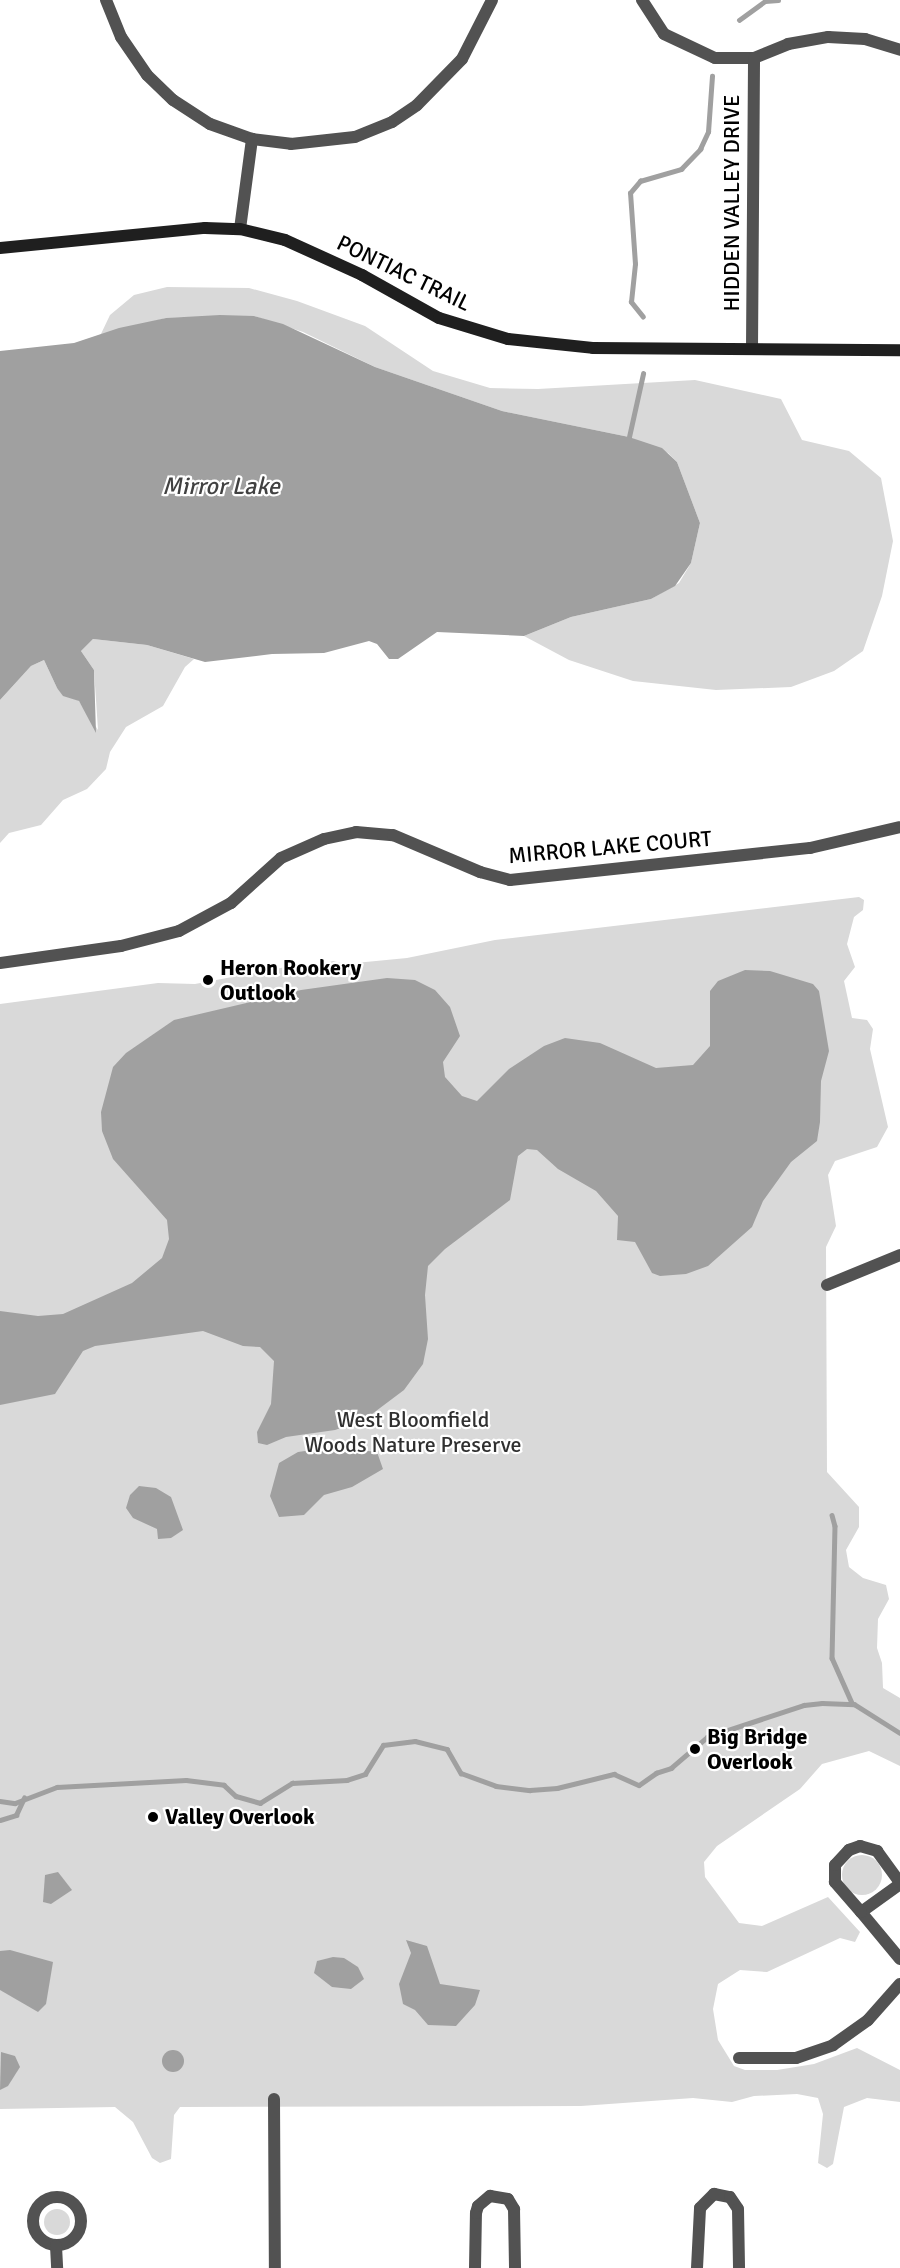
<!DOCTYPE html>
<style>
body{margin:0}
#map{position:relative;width:900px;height:2268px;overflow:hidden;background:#fff;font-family:Signika,sans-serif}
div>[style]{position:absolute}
.green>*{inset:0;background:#d9d9d9}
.round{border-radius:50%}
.water>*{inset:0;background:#a0a0a0}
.stream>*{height:4.5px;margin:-2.25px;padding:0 2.25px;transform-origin:2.25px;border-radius:2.25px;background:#a0a0a0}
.minor>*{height:12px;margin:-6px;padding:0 6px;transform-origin:6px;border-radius:6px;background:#525252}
.minor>.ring{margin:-6px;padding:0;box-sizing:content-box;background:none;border:12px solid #525252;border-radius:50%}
.secondary>*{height:12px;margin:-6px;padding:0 6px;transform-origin:6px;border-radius:6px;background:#1f1f1f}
.dots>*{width:16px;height:16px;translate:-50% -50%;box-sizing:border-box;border:3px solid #fff;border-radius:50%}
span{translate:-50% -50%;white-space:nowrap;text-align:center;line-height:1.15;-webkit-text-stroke:4.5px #fff;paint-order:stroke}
.street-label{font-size:22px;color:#000}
.poi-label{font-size:22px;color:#000;font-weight:700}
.left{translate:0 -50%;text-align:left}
.park-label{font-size:22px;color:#303030}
.water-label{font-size:24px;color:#414141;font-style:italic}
</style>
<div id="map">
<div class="green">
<i style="clip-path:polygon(167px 287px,249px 288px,297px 301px,365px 326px,433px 371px,490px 388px,538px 389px,695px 380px,781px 399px,802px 440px,849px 451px,881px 478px,893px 541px,882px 596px,863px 651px,834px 671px,791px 687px,716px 690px,633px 681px,569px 660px,524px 636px,571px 617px,651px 599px,679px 583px,691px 563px,700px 523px,677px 462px,668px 453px,629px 437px,502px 411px,375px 367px,303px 332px,254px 316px,166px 318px,100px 336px,110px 315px,134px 295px)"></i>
<i style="clip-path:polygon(93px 639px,147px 645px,194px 659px,185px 667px,163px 706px,126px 727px,110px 752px,106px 769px,87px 789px,63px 800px,41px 825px,9px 833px,0 843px,0 700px,31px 666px,44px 660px,57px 688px,79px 701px,98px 730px,94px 670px,81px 651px)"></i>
<i style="clip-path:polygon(859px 897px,864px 900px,863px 910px,854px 917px,847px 944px,855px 967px,844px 981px,852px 1018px,867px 1020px,873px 1029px,870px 1049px,888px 1127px,877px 1147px,835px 1161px,828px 1175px,836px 1226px,826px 1247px,827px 1472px,859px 1507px,859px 1527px,846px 1550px,849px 1567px,863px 1578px,886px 1585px,889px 1599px,878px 1619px,877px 1648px,882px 1663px,883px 1688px,900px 1698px,900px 1766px,869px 1751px,822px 1764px,800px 1789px,717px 1846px,704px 1862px,705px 1877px,739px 1923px,762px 1926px,828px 1897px,860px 1932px,855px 1942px,840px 1938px,767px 1972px,740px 1970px,718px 1984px,713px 2009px,718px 2040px,734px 2066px,745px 2070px,777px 2070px,814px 2064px,857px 2048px,900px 2070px,900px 2102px,867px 2098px,844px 2107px,833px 2164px,827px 2168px,818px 2163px,823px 2114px,818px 2098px,797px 2094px,754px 2096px,732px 2102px,693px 2098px,581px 2106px,180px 2107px,174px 2115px,171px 2159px,160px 2163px,152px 2158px,133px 2122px,115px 2107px,0 2109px,0 1004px,158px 983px,195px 984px,286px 967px,300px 970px,333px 961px,345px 964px,407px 958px,495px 940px)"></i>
<i class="round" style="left:842px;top:1855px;width:40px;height:40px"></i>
<i class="round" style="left:44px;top:2209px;width:26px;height:26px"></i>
</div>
<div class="water">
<i style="clip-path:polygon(220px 315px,254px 316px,283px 324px,375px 367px,502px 411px,629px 437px,662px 448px,677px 462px,700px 523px,691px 563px,675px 586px,651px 599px,571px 617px,524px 636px,437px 632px,398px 659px,389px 659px,377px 644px,369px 641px,324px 653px,272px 654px,205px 662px,147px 645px,93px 639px,81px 651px,94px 670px,96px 733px,79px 701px,63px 696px,57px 688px,44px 660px,31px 666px,0 700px,0 351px,74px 343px,119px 328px,166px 318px)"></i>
<i style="clip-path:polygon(745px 970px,770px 971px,813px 984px,819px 991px,829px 1051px,821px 1081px,820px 1122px,817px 1141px,791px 1162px,763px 1201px,752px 1227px,708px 1266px,686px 1274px,660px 1276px,652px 1273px,635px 1242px,617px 1240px,618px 1216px,596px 1191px,558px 1169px,537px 1150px,527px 1149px,518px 1156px,510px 1200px,445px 1249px,428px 1266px,425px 1295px,428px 1339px,423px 1364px,404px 1390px,364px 1420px,335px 1430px,286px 1437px,267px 1445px,258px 1443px,257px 1432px,271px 1404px,274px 1361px,260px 1347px,243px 1346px,203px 1331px,95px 1346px,83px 1351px,55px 1394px,0 1405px,0 1311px,38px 1316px,63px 1314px,132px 1283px,162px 1258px,169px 1239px,167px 1220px,113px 1159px,102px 1131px,101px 1112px,113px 1067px,126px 1053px,174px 1020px,301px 990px,387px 978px,415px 980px,435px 990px,450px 1007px,460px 1036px,443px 1062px,445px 1077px,462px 1096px,477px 1101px,509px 1069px,544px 1046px,565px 1038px,600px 1043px,656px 1068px,693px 1065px,710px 1046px,710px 991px,718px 981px)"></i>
<i style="clip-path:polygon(333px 1447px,377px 1452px,383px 1469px,352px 1487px,324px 1495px,304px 1515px,279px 1517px,270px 1496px,279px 1463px,298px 1452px)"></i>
<i style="clip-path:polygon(139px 1486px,156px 1488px,171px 1497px,183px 1530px,171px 1538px,158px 1539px,157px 1529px,133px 1518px,126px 1508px,130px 1495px)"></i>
<i style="clip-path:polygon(58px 1872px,72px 1890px,51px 1904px,43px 1902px,45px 1875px)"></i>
<i style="clip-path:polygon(406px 1940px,427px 1946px,440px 1984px,480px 1990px,475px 2005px,456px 2026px,428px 2025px,415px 2010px,403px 2004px,399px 1984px,411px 1953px)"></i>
<i style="clip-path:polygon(10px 1950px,53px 1962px,46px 2004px,38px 2012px,0 1990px,0 1951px)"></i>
<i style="clip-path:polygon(333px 1957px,344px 1958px,358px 1967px,364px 1979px,351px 1989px,332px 1987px,314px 1973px,317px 1961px)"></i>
<i class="round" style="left:162px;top:2050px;width:22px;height:22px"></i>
<i style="clip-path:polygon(1px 2052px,15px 2056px,20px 2067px,8px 2086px,0 2090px)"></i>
</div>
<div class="stream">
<i style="left:739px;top:20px;width:32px;rotate:-36deg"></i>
<i style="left:765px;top:1px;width:13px;rotate:-4deg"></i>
<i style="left:643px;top:317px;width:19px;rotate:-129deg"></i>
<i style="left:631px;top:302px;width:38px;rotate:-84deg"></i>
<i style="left:635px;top:264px;width:71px;rotate:-94deg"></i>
<i style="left:630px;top:193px;width:16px;rotate:-50deg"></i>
<i style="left:640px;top:181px;width:43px;rotate:-16.3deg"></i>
<i style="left:681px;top:169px;width:28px;rotate:-46deg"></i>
<i style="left:700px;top:149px;width:19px;rotate:-65deg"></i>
<i style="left:708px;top:132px;width:56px;rotate:-85.9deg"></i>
<i style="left:629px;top:437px;width:65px;rotate:-77.5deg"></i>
<i style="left:832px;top:1515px;width:11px;rotate:75deg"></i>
<i style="left:835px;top:1526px;width:132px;rotate:91.3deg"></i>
<i style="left:832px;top:1658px;width:49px;rotate:66deg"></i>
<i style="left:0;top:1801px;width:15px;rotate:8deg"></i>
<i style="left:15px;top:1803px;width:45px;rotate:-20.9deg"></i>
<i style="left:57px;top:1787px;width:129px;rotate:-3.1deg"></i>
<i style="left:186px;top:1780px;width:38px;rotate:7deg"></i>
<i style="left:224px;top:1785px;width:16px;rotate:43deg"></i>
<i style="left:236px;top:1796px;width:25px;rotate:16deg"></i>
<i style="left:260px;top:1803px;width:38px;rotate:-32deg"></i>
<i style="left:292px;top:1783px;width:55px;rotate:-3.1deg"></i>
<i style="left:347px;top:1780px;width:19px;rotate:-18deg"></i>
<i style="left:365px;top:1774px;width:34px;rotate:-58deg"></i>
<i style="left:383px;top:1745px;width:32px;rotate:-7deg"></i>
<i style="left:415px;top:1741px;width:33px;rotate:14deg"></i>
<i style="left:447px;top:1749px;width:28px;rotate:60deg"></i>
<i style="left:461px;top:1773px;width:37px;rotate:20deg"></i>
<i style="left:496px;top:1786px;width:34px;rotate:7deg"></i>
<i style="left:530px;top:1790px;width:27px;rotate:-4deg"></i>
<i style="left:557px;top:1788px;width:59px;rotate:-13.8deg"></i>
<i style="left:614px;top:1774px;width:27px;rotate:24deg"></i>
<i style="left:639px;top:1785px;width:21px;rotate:-35deg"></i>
<i style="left:656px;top:1773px;width:16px;rotate:-18deg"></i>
<i style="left:671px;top:1768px;width:48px;rotate:-40.7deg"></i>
<i style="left:707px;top:1737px;width:102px;rotate:-18.3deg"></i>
<i style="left:804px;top:1705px;width:18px;rotate:-6deg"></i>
<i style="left:822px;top:1703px;width:32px;rotate:2deg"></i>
<i style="left:854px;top:1704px;width:54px;rotate:32.2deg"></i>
<i style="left:0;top:1820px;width:17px;rotate:-17deg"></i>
<i style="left:16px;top:1815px;width:19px;rotate:-65deg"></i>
</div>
<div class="minor">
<i style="left:106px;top:0;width:40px;rotate:68deg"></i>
<i style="left:121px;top:37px;width:46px;rotate:55.6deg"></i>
<i style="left:147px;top:75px;width:36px;rotate:44deg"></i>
<i style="left:173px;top:100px;width:44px;rotate:33deg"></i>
<i style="left:210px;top:124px;width:45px;rotate:19.7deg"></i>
<i style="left:252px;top:139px;width:39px;rotate:7deg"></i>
<i style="left:291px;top:144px;width:64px;rotate:-6.2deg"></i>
<i style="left:355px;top:137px;width:40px;rotate:-22deg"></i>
<i style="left:392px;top:122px;width:30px;rotate:-34deg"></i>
<i style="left:417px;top:105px;width:64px;rotate:-45.6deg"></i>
<i style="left:462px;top:59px;width:66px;rotate:-63deg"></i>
<i style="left:642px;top:0;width:40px;rotate:57.1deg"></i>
<i style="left:664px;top:34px;width:56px;rotate:25.2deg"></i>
<i style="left:715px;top:58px;width:39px"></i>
<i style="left:754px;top:58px;width:37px;rotate:-22deg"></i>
<i style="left:788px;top:44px;width:41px;rotate:-9.9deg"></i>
<i style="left:828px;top:37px;width:37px;rotate:3deg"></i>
<i style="left:865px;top:39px;width:37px;rotate:17deg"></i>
<i style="left:240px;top:229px;width:91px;rotate:-82.4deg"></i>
<i style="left:752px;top:349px;width:291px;rotate:-89.6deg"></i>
<i style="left:0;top:963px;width:122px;rotate:-8deg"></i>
<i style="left:121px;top:946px;width:60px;rotate:-14.5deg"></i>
<i style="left:179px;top:931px;width:59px;rotate:-28.3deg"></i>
<i style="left:231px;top:903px;width:67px;rotate:-42deg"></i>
<i style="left:281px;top:858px;width:47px;rotate:-23.8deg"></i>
<i style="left:324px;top:839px;width:33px;rotate:-12deg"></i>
<i style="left:356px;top:832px;width:37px;rotate:5deg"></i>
<i style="left:393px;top:835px;width:95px;rotate:23deg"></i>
<i style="left:480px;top:872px;width:31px;rotate:15deg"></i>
<i style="left:510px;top:880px;width:302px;rotate:-6.1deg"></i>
<i style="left:810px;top:848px;width:92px;rotate:-13.1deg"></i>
<i style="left:827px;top:1285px;width:79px;rotate:-22.3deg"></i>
<i style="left:900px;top:1884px;width:48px;rotate:144.3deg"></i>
<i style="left:861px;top:1912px;width:61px;rotate:50.3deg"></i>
<i style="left:861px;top:1912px;width:40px;rotate:-131deg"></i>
<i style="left:835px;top:1882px;width:17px;rotate:-90deg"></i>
<i style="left:835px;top:1865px;width:21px;rotate:-47deg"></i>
<i style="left:849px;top:1850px;width:12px;rotate:-20deg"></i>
<i style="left:860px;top:1846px;width:18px;rotate:16deg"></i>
<i style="left:877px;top:1851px;width:39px;rotate:54deg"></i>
<i style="left:739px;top:2058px;width:57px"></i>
<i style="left:796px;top:2058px;width:39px;rotate:-19deg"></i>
<i style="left:833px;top:2045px;width:43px;rotate:-35.5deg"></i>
<i style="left:868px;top:2020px;width:48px;rotate:-48.4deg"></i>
<i style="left:274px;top:2099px;width:169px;rotate:89.7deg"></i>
<i class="ring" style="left:33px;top:2197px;width:36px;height:36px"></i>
<i style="left:56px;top:2246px;width:22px;rotate:87deg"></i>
<i style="left:475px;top:2268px;width:55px;rotate:-89deg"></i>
<i style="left:476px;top:2213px;width:7px;rotate:-74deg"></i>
<i style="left:478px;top:2206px;width:16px;rotate:-40deg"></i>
<i style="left:490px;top:2196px;width:18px;rotate:9deg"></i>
<i style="left:508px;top:2199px;width:12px;rotate:59deg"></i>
<i style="left:514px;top:2209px;width:59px;rotate:89deg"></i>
<i style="left:697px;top:2268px;width:60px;rotate:-87.1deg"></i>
<i style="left:700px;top:2208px;width:20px;rotate:-45deg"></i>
<i style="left:714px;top:2194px;width:16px;rotate:11deg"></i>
<i style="left:730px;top:2197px;width:14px;rotate:56deg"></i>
<i style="left:738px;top:2209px;width:59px;rotate:89deg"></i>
</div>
<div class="secondary">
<i style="left:0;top:248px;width:206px;rotate:-5.6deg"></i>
<i style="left:205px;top:228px;width:35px;rotate:2deg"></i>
<i style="left:240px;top:229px;width:46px;rotate:13.7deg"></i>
<i style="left:285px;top:240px;width:85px;rotate:24.4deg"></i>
<i style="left:362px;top:275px;width:88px;rotate:29.2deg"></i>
<i style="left:439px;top:318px;width:72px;rotate:16.9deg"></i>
<i style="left:508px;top:339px;width:85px;rotate:6deg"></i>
<i style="left:593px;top:348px;width:307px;rotate:0.4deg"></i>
</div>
<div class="dots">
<i style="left:208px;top:980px;background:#000"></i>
<i style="left:695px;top:1749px;background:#000"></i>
<i style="left:153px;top:1817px;background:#000"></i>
</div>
<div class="street-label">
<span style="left:732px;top:203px;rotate:-90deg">HIDDEN VALLEY DRIVE</span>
<span style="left:404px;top:273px;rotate:26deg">PONTIAC TRAIL</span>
<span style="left:610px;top:847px;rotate:-5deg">MIRROR LAKE COURT</span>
</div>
<div class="poi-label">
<span class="left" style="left:220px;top:980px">Heron Rookery<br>Outlook</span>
<span class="left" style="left:707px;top:1749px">Big Bridge<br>Overlook</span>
<span class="left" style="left:165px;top:1817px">Valley Overlook</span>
</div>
<div class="park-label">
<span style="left:413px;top:1432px">West Bloomfield<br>Woods Nature Preserve</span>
</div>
<div class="water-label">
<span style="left:221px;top:487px">Mirror Lake</span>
</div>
</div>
